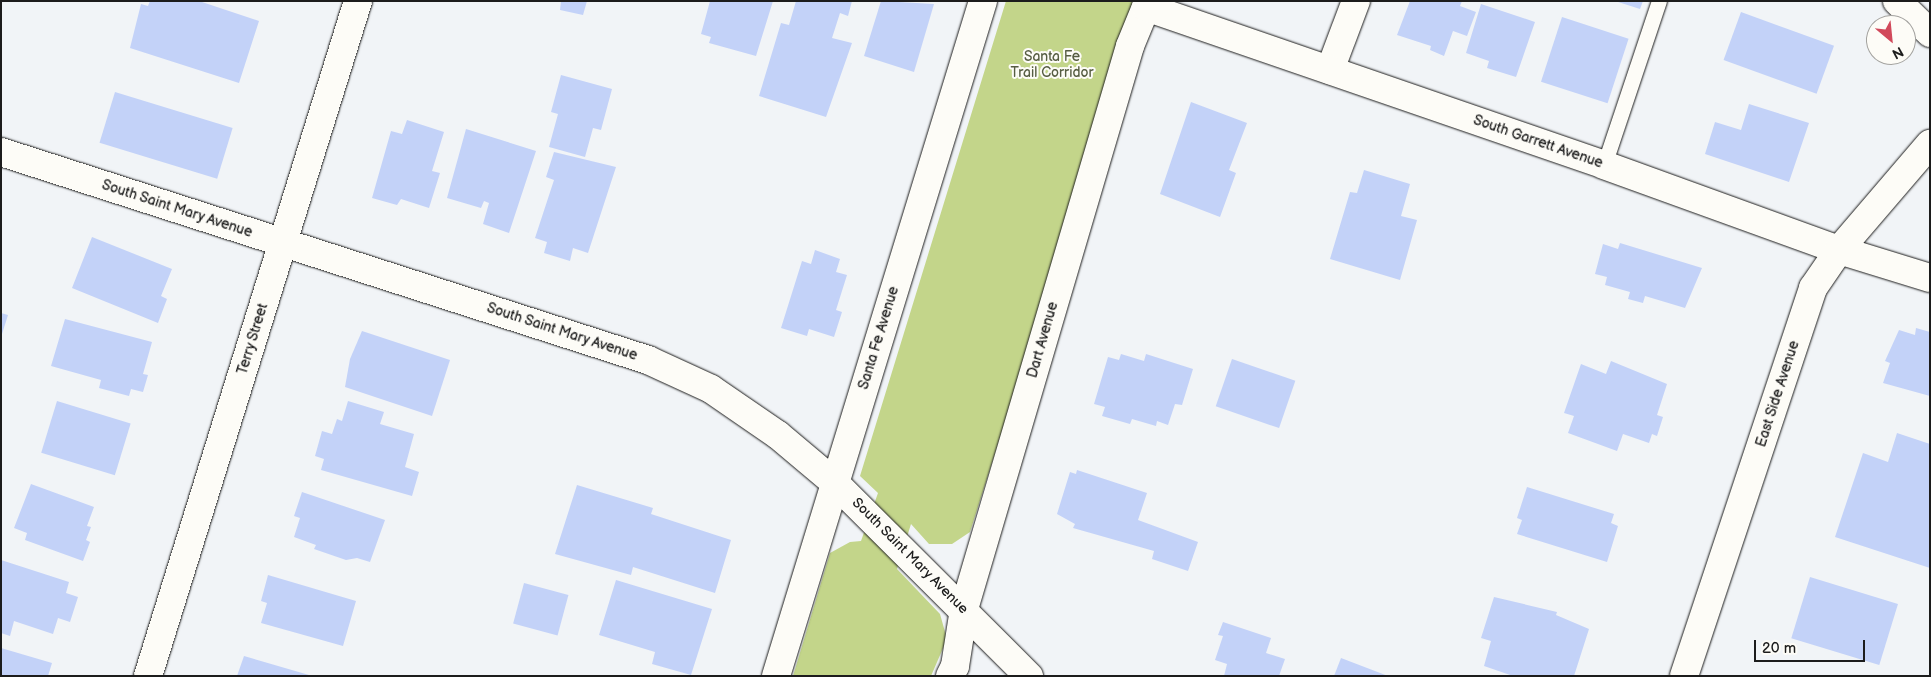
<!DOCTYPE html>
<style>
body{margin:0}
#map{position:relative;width:1931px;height:677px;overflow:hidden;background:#f1f4f7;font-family:"Balsamiq Sans",sans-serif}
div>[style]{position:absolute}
.green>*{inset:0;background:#c3d58a}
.building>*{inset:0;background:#c3d2f8;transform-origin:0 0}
.roads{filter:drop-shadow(0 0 1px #1c1c1c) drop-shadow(0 0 1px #1c1c1c)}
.service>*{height:15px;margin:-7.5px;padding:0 7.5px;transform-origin:7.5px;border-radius:7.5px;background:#fdfcf7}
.minor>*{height:28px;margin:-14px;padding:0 14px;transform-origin:14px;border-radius:14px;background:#fdfcf7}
.secondary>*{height:28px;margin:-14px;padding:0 14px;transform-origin:14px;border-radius:14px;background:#fdfcf7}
span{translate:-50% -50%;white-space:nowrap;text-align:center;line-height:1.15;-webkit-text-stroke:4px #fdfcf7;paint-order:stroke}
.park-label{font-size:14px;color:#565d42}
.street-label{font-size:14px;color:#1c1c1c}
.frame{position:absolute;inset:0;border:2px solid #1c1c1c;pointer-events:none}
.north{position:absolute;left:1866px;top:15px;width:50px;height:50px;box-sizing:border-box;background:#fdfcf7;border:1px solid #a3a29f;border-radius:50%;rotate:152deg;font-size:14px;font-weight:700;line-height:20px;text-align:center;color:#1c1c1c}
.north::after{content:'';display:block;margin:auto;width:18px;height:22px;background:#d1495b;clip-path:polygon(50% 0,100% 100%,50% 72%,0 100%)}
.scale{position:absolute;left:1754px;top:640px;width:111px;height:22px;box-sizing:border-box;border:2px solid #1c1c1c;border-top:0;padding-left:6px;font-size:15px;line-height:18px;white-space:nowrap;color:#1c1c1c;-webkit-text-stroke:4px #fdfcf7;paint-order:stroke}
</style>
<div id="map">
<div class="green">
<i style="clip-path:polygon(1006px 1px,1139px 1px,970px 532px,952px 544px,929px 544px,911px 524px,897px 569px,940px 614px,947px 639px,931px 676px,793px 676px,830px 553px,850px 542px,861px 541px,878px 493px,860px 476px)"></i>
</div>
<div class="building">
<i style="clip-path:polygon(150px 1px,199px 1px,259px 21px,239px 83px,130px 48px,141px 4px,148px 6px)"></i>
<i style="clip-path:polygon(561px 1px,587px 1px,583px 15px,560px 10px)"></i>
<i style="clip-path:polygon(710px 1px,773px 1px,756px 56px,709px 43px,711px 37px,701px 34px)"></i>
<i style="clip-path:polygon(796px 1px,852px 1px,848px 16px,840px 13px,832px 38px,852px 43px,826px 117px,759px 96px,781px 23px,789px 25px)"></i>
<i style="clip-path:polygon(881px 1px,934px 4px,914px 72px,864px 56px)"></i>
<i style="clip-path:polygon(1410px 1px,1462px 1px,1460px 6px,1476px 12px,1467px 36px,1453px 31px,1444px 56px,1430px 50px,1431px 46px,1397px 35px)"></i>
<i style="clip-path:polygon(1615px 1px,1643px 1px,1640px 9px)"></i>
<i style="clip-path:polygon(1481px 4px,1535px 22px,1516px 77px,1487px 68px,1489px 61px,1466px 53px)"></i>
<i style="left:1741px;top:12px;width:99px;height:51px;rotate:20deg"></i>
<i style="left:1562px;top:17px;width:70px;height:68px;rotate:18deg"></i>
<i style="clip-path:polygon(561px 75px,612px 89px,601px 130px,593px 128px,585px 157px,549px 147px,558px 114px,551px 112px)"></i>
<i style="left:115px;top:92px;width:123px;height:53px;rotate:17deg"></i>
<i style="clip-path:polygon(1191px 102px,1247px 123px,1229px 170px,1236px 173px,1220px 217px,1160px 194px)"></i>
<i style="clip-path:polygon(1749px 104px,1809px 123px,1789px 182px,1705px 154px,1715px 122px,1741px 130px)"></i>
<i style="clip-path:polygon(407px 120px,444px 132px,432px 171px,440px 173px,429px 208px,401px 199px,397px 205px,372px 198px,391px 131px,402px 134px)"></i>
<i style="clip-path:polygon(466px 129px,536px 151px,509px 233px,483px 224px,489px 203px,484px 201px,481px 208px,447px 198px)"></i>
<i style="clip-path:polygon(554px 152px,616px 167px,588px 253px,573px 248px,570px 261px,544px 253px,547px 242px,535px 238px,554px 180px,546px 177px)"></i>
<i style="clip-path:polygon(1364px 170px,1410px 184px,1401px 216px,1417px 220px,1400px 280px,1330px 259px,1350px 192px,1357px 193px)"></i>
<i style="clip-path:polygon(92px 237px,172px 269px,161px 296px,167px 299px,158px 323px,72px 288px)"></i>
<i style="clip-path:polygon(1620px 243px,1702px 268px,1685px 308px,1645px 296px,1643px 303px,1628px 299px,1630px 292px,1605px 285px,1607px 277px,1595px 274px,1603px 244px,1618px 249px)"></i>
<i style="clip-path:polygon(815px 250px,840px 259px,836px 272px,847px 275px,836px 310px,842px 312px,834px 337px,809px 329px,807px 336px,781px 328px,802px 261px,811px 264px)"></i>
<i style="clip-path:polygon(1px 313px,8px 315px,2px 334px,1px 334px)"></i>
<i style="clip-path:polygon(65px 319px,152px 342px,143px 374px,148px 375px,143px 392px,131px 389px,129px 396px,99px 388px,101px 380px,51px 366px)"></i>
<i style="clip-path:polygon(1916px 328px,1930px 332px,1930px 396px,1883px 383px,1890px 363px,1885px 361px,1899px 330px,1915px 335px)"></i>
<i style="clip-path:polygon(362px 331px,450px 360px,432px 416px,345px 387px,350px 359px)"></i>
<i style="clip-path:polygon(1121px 354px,1144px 361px,1146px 354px,1193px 369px,1182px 405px,1175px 404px,1168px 425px,1157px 421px,1156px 426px,1132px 419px,1130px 424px,1102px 416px,1105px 407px,1094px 404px,1108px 357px,1119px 360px)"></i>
<i style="left:1232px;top:359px;width:67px;height:50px;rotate:19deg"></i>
<i style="clip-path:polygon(1611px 361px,1667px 384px,1657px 415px,1663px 417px,1657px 436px,1652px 434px,1649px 443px,1623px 434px,1617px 451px,1568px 433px,1574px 416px,1564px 413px,1581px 364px,1606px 374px)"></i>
<i style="left:57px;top:401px;width:77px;height:54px;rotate:17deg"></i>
<i style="clip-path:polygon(348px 401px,384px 412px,380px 424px,414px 434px,405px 467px,419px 472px,412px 496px,321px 470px,324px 459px,315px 456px,322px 431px,332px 434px,337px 419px,342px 421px)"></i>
<i style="clip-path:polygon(1897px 433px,1930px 444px,1930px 568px,1835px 537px,1863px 453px,1888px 462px)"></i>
<i style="clip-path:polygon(1077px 470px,1147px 493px,1138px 520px,1198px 542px,1188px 571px,1152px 559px,1154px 551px,1073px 528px,1075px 524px,1057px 514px,1070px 472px,1076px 474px)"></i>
<i style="clip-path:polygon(31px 484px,94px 507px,87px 526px,91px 527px,86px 540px,90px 542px,83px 561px,25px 540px,27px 533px,14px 528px)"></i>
<i style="clip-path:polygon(577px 485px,653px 508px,651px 514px,731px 540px,715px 593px,633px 567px,631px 575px,555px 554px)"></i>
<i style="clip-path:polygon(1527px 487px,1614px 514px,1611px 523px,1618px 526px,1607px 562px,1517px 534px,1522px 520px,1517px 518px)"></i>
<i style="clip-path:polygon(302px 492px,385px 520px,370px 562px,357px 558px,346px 560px,314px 549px,316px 545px,294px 537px,300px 518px,294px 516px)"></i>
<i style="clip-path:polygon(1px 560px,69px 582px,66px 593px,78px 597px,70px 622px,58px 618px,53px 634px,14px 621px,10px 636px,1px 633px)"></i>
<i style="clip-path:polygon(268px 575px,356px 601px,343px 646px,261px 623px,267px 603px,261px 601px)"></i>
<i style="left:1810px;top:577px;width:92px;height:64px;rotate:17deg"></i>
<i style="clip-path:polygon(616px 580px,712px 609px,691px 675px,652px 664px,655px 652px,599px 635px)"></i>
<i style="left:524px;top:583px;width:46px;height:42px;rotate:15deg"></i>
<i style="clip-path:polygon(1494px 597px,1557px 612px,1556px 615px,1589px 629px,1574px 676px,1513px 676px,1484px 666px,1491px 641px,1481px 638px)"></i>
<i style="clip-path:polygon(1223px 622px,1271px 638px,1266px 653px,1285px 659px,1279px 676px,1224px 676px,1227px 664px,1215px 660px,1223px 636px,1218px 635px)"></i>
<i style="clip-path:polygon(1px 648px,52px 663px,48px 676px,1px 676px)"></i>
<i style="clip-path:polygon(244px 656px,309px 675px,309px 676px,237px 676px)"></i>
<i style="clip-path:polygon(1341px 658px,1388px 676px,1334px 676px)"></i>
</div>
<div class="roads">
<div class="service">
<i style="left:1604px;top:165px;width:173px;rotate:-71.5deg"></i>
</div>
<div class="minor">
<i style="left:1330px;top:70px;width:74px;rotate:-69.4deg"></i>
<i style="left:1px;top:152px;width:680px;rotate:17.82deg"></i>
<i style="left:648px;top:360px;width:69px;rotate:24.7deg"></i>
<i style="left:711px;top:389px;width:81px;rotate:34.5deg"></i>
<i style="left:778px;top:435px;width:75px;rotate:40.1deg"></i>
<i style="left:835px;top:483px;width:274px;rotate:44.9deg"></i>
<i style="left:148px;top:676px;width:707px;rotate:-72.72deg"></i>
<i style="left:776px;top:676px;width:706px;rotate:-72.95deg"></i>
<i style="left:950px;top:676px;width:11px;rotate:-63deg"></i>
<i style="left:955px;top:666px;width:58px;rotate:-81deg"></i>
<i style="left:964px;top:609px;width:587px;rotate:-73.57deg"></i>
<i style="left:1130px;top:46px;width:42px;rotate:-67.7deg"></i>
<i style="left:1146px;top:7px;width:484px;rotate:19deg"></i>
<i style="left:1604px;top:165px;width:250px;rotate:19.9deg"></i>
<i style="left:1839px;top:250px;width:95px;rotate:17.1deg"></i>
<i style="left:1684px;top:676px;width:409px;rotate:-71.6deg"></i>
<i style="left:1813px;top:288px;width:46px;rotate:-55.6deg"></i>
<i style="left:1839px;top:250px;width:140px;rotate:-49.4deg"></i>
</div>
<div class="secondary">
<i style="left:1897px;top:1px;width:46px;rotate:44.1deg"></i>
</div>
</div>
<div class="park-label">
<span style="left:1052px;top:65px">Santa Fe<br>Trail Corridor</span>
</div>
<div class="street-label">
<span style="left:1538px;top:142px;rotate:19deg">South Garrett Avenue</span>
<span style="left:177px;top:209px;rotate:18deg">South Saint Mary Avenue</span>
<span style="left:562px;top:332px;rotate:18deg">South Saint Mary Avenue</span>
<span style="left:879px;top:338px;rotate:-73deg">Santa Fe Avenue</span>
<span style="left:253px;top:339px;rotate:-73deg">Terry Street</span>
<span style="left:1043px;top:340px;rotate:-74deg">Dart Avenue</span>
<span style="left:1778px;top:394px;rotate:-72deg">East Side Avenue</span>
<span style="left:910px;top:556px;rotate:45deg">South Saint Mary Avenue</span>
</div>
<div class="frame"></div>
<div class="north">N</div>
<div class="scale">20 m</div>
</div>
